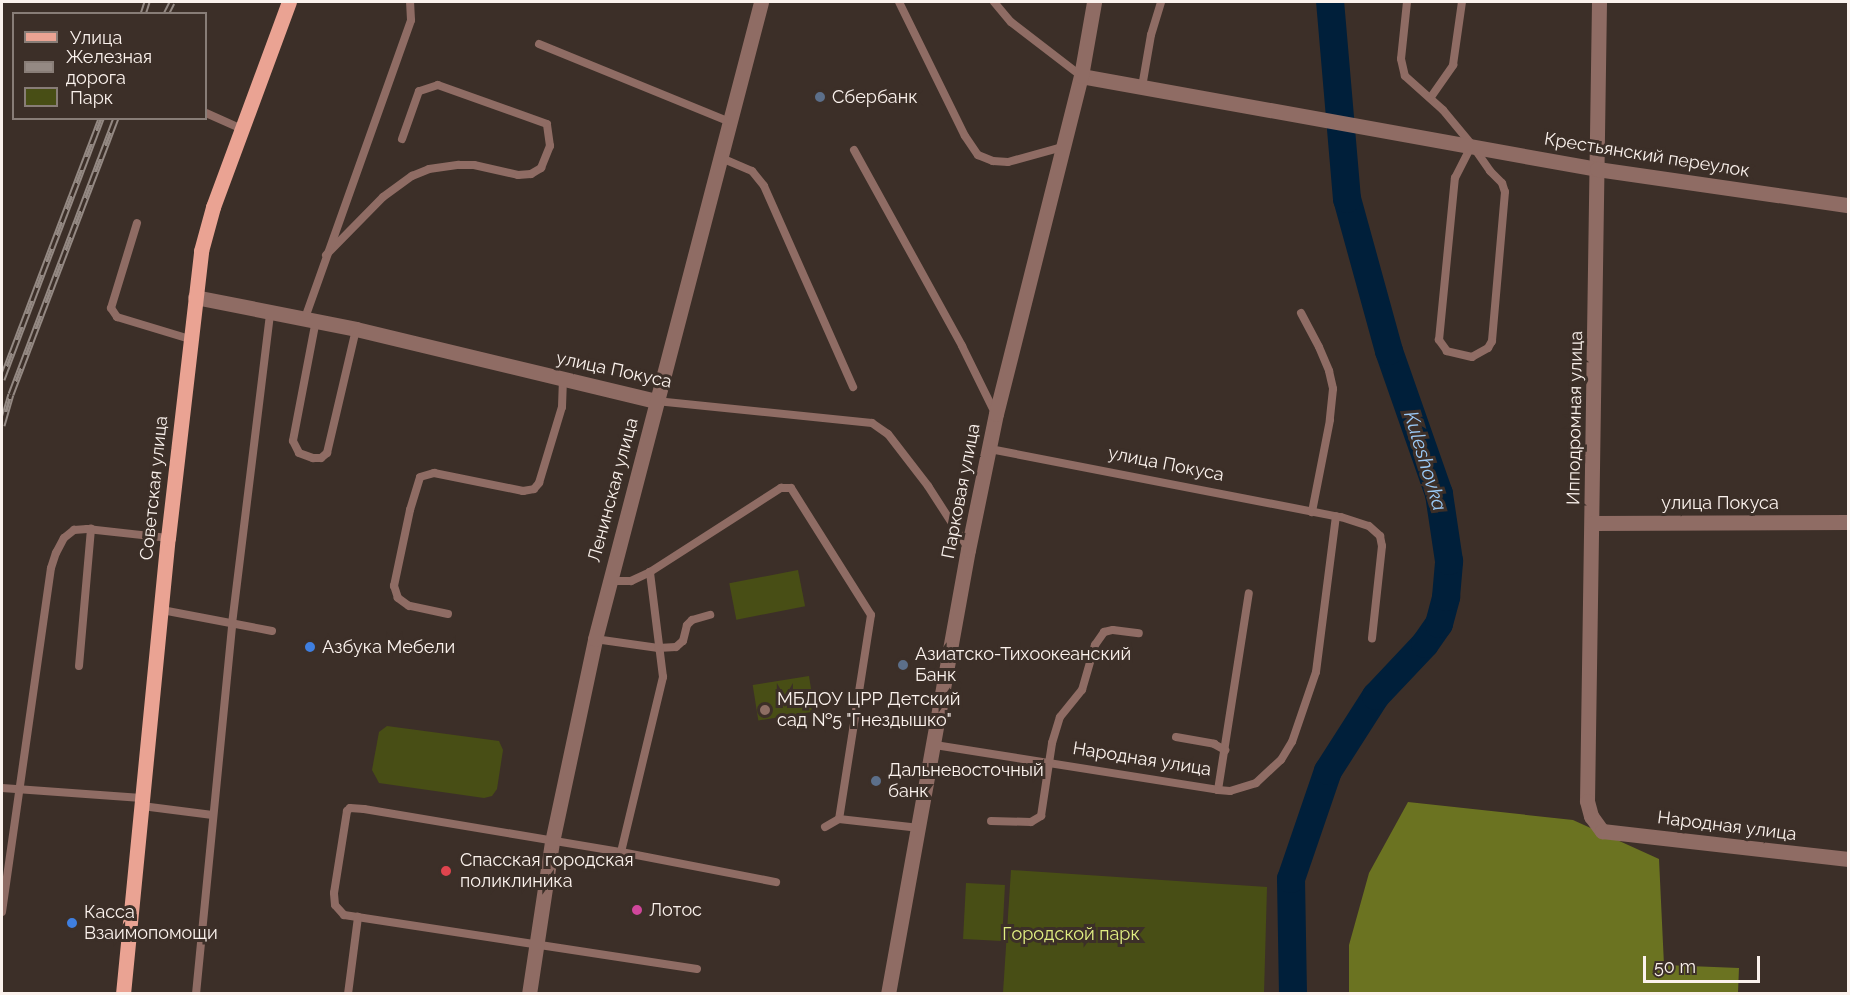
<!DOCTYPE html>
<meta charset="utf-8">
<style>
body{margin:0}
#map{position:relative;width:1850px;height:995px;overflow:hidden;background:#3c2f28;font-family:Raleway,sans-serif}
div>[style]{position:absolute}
.green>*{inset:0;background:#484e15;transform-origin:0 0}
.forest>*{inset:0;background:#6b7321}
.river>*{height:28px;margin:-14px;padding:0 14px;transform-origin:14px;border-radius:14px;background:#001f3a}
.service>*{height:8px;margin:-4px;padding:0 4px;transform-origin:4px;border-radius:4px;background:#8f6c64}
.minor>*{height:15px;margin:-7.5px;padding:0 7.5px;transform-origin:7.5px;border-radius:7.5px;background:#8f6c64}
.primary>*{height:15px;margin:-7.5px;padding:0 7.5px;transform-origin:7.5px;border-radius:7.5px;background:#eaa393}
.rail>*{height:7px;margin-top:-3.5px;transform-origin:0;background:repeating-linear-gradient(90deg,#3c2f28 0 14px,#948983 0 28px);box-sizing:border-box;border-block:2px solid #948983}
.dots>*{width:16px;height:16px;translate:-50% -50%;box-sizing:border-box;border:3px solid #3c2f28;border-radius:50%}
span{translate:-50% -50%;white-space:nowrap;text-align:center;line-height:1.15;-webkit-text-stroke:6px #3c2f28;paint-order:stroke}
.poi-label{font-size:18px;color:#fbf2ed}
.left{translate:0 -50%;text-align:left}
.street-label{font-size:18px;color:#fbf2ed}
.park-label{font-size:18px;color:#e1ef82}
.water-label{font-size:20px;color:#9bcaf7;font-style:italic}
.frame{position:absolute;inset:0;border:3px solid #fbf2ed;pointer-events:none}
.legend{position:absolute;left:12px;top:12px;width:195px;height:108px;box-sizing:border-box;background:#3c2f28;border:2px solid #887d77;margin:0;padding:8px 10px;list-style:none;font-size:18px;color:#fbf2ed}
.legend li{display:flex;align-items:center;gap:12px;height:30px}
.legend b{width:30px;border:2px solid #887d77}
.scale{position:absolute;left:1643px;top:956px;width:117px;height:27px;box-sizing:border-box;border:3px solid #fbf2ed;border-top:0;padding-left:8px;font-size:18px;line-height:21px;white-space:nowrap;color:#fbf2ed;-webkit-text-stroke:4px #3c2f28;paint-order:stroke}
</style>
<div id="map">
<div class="green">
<i style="left:798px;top:570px;width:37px;height:70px;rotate:79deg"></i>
<i style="left:809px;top:676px;width:36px;height:57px;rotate:81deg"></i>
<i style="clip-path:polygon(387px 726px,499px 741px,503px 750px,497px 789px,492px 796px,484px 798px,379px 783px,372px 770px,379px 732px)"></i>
<i style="clip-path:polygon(1011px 870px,1267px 887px,1264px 993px,1003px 993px)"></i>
<i style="left:966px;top:883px;width:39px;height:56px;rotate:3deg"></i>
</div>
<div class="forest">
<i style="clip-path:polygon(1408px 802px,1573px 820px,1659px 859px,1664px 965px,1739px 968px,1738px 993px,1349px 994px,1349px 945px,1369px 873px)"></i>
</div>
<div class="river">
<i style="left:1293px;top:994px;width:115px;rotate:-91deg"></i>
<i style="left:1291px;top:879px;width:114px;rotate:-71.1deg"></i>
<i style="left:1328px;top:771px;width:89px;rotate:-57.4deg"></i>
<i style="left:1376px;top:696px;width:71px;rotate:-46.7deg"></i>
<i style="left:1425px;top:644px;width:24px;rotate:-55deg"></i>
<i style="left:1439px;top:624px;width:28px;rotate:-75deg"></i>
<i style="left:1446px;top:597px;width:36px;rotate:-85deg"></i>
<i style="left:1449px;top:561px;width:68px;rotate:-98.5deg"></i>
<i style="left:1439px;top:494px;width:151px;rotate:-109.3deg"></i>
<i style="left:1389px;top:351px;width:158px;rotate:-105.4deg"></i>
<i style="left:1347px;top:199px;width:198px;rotate:-94.9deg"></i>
</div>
<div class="service">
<i style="left:899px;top:2px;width:149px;rotate:63.8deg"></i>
<i style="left:965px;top:136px;width:23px;rotate:56deg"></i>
<i style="left:978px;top:155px;width:16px;rotate:22deg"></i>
<i style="left:993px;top:161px;width:15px;rotate:4deg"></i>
<i style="left:1008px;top:162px;width:56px;rotate:-15.5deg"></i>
<i style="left:994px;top:2px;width:26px;rotate:50deg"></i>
<i style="left:1011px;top:22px;width:88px;rotate:37.6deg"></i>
<i style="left:1407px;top:2px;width:57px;rotate:96deg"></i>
<i style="left:1401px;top:59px;width:17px;rotate:77deg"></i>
<i style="left:1405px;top:76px;width:51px;rotate:41.8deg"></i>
<i style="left:1443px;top:110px;width:45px;rotate:50.4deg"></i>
<i style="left:1472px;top:145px;width:32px;rotate:55deg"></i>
<i style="left:1490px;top:171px;width:17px;rotate:45deg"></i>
<i style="left:1502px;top:183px;width:9px;rotate:72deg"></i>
<i style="left:1505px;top:192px;width:150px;rotate:95deg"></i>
<i style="left:1492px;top:341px;width:8px;rotate:120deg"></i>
<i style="left:1488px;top:348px;width:18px;rotate:151deg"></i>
<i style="left:1472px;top:357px;width:26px;rotate:-167deg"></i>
<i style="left:1447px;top:351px;width:14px;rotate:-126deg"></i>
<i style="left:1439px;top:340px;width:163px;rotate:-84.4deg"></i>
<i style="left:1455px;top:178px;width:37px;rotate:-63deg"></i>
<i style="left:539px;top:44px;width:204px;rotate:22.2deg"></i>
<i style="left:1142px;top:87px;width:53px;rotate:-80.2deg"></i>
<i style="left:1151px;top:35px;width:34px;rotate:-73deg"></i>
<i style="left:1431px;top:97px;width:39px;rotate:-55deg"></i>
<i style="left:1453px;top:65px;width:64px;rotate:-81.9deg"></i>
<i style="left:206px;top:113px;width:39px;rotate:24deg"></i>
<i style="left:854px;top:150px;width:224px;rotate:61.1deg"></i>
<i style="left:962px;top:346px;width:75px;rotate:63.8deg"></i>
<i style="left:719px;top:157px;width:36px;rotate:23deg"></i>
<i style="left:752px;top:171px;width:19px;rotate:51deg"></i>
<i style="left:764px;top:186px;width:220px;rotate:66.1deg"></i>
<i style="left:137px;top:223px;width:89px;rotate:107deg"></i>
<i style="left:111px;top:308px;width:11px;rotate:56deg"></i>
<i style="left:117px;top:317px;width:76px;rotate:16.8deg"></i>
<i style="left:326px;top:255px;width:81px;rotate:-45.5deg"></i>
<i style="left:383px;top:197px;width:36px;rotate:-36deg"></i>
<i style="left:412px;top:176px;width:18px;rotate:-22deg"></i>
<i style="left:429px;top:169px;width:30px;rotate:-8deg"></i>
<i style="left:459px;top:165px;width:15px"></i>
<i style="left:474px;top:165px;width:45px;rotate:12.8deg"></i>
<i style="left:518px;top:175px;width:13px;rotate:-4deg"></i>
<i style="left:531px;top:174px;width:12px;rotate:-31deg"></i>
<i style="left:541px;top:168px;width:24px;rotate:-68deg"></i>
<i style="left:550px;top:146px;width:22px;rotate:-98deg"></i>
<i style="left:547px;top:124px;width:116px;rotate:-160.3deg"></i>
<i style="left:438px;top:85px;width:20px;rotate:162deg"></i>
<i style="left:419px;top:91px;width:51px;rotate:109.5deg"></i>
<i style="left:1301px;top:313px;width:38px;rotate:62deg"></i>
<i style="left:1319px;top:347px;width:26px;rotate:67deg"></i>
<i style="left:1329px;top:371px;width:18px;rotate:77deg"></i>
<i style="left:1333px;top:389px;width:31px;rotate:96deg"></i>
<i style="left:1330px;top:420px;width:94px;rotate:101.1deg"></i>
<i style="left:305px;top:318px;width:316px;rotate:-70.4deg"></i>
<i style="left:411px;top:20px;width:18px;rotate:-93deg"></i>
<i style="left:316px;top:320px;width:123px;rotate:100.8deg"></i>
<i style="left:293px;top:441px;width:13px;rotate:63deg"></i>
<i style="left:299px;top:453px;width:15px;rotate:20deg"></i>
<i style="left:313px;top:458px;width:8px"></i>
<i style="left:321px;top:458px;width:8px;rotate:-40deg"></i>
<i style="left:327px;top:453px;width:127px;rotate:-76.8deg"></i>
<i style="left:656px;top:401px;width:217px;rotate:5.8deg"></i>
<i style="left:872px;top:423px;width:19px;rotate:35deg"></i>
<i style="left:888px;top:434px;width:66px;rotate:52.4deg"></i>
<i style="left:928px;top:486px;width:74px;rotate:57.2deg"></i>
<i style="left:990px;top:449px;width:358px;rotate:11deg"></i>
<i style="left:1341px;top:517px;width:29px;rotate:18deg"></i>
<i style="left:1369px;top:526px;width:15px;rotate:42deg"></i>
<i style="left:1380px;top:536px;width:10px;rotate:79deg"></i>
<i style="left:1382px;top:546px;width:93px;rotate:96.2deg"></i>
<i style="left:610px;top:581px;width:21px"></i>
<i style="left:631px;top:581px;width:21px;rotate:-25deg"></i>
<i style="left:650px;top:572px;width:156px;rotate:-32.7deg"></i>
<i style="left:781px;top:488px;width:10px"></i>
<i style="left:791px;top:488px;width:150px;rotate:57.8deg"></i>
<i style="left:871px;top:615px;width:206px;rotate:98.9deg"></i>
<i style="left:162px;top:610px;width:112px;rotate:10.8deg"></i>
<i style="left:448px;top:614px;width:40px;rotate:-168deg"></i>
<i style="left:409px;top:606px;width:14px;rotate:-144deg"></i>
<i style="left:398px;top:598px;width:13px;rotate:-108deg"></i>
<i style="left:394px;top:586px;width:78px;rotate:-78.1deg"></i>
<i style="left:410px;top:510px;width:34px;rotate:-73deg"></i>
<i style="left:420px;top:477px;width:15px;rotate:-16deg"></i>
<i style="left:434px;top:473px;width:91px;rotate:11.4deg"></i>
<i style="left:523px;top:491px;width:11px;rotate:-10deg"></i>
<i style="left:534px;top:489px;width:8px;rotate:-50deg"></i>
<i style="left:539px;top:483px;width:79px;rotate:-73.2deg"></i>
<i style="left:562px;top:407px;width:27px;rotate:-88deg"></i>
<i style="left:595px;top:639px;width:64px;rotate:8.1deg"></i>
<i style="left:658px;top:648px;width:18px;rotate:-3deg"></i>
<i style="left:676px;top:647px;width:9px;rotate:-41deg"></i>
<i style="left:683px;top:641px;width:16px;rotate:-76deg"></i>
<i style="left:687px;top:625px;width:7px;rotate:-45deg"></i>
<i style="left:692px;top:620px;width:19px;rotate:-16deg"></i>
<i style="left:79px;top:666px;width:138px;rotate:-85deg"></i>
<i style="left:1176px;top:737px;width:39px;rotate:10deg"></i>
<i style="left:1214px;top:744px;width:13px;rotate:29deg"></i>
<i style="left:935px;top:745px;width:287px;rotate:9deg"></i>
<i style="left:1218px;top:790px;width:199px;rotate:-81.1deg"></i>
<i style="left:2px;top:788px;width:140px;rotate:4.1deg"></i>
<i style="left:1218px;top:790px;width:12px;rotate:5deg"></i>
<i style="left:1230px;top:791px;width:27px;rotate:-17deg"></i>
<i style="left:1256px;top:783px;width:34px;rotate:-43deg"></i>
<i style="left:1281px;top:760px;width:21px;rotate:-59deg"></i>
<i style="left:1292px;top:742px;width:74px;rotate:-71.1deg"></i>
<i style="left:1316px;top:672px;width:157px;rotate:-82.7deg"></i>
<i style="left:142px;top:806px;width:71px;rotate:7.3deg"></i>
<i style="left:991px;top:821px;width:40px;rotate:1.4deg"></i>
<i style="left:1031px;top:822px;width:12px;rotate:-31deg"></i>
<i style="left:1041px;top:816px;width:74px;rotate:-81.4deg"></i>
<i style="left:1052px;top:743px;width:27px;rotate:-73deg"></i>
<i style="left:1060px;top:717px;width:35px;rotate:-51deg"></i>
<i style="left:1082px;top:690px;width:47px;rotate:-73.9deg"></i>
<i style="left:1095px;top:645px;width:16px;rotate:-55deg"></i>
<i style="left:1104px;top:632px;width:9px;rotate:-13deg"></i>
<i style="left:1113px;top:630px;width:26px;rotate:7deg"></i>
<i style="left:825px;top:827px;width:16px;rotate:-30deg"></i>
<i style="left:839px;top:819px;width:81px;rotate:6.4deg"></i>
<i style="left:621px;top:852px;width:180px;rotate:-76.5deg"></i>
<i style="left:663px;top:677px;width:106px;rotate:-97.1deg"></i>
<i style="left:2px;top:912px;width:347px;rotate:-81.9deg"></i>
<i style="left:51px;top:568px;width:16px;rotate:-72deg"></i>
<i style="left:56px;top:553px;width:17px;rotate:-62deg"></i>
<i style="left:64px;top:538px;width:13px;rotate:-39deg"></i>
<i style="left:74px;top:530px;width:13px;rotate:-4deg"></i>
<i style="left:87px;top:529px;width:81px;rotate:6.3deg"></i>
<i style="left:697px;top:969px;width:357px;rotate:-171.3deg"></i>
<i style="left:344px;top:915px;width:13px;rotate:-132deg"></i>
<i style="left:335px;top:905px;width:12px;rotate:-95deg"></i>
<i style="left:334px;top:893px;width:83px;rotate:-81deg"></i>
<i style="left:347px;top:811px;width:4px;rotate:-45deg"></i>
<i style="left:350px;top:808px;width:14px;rotate:4deg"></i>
<i style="left:364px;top:809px;width:261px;rotate:9.5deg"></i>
<i style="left:621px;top:852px;width:158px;rotate:11deg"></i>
<i style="left:196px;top:994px;width:372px;rotate:-84.4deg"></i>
<i style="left:232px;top:624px;width:312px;rotate:-83deg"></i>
<i style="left:348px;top:994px;width:78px;rotate:-82.6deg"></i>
</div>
<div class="minor">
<i style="left:1599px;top:2px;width:799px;rotate:90.86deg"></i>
<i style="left:1587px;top:801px;width:16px;rotate:75deg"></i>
<i style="left:1591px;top:816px;width:19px;rotate:54deg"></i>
<i style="left:1602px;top:831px;width:248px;rotate:6.5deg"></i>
<i style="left:1081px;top:76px;width:524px;rotate:10.22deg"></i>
<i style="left:1597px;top:169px;width:254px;rotate:8.2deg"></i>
<i style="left:195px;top:297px;width:164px;rotate:11.2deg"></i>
<i style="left:356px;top:329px;width:309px;rotate:13.5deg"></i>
<i style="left:1593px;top:523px;width:255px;rotate:-0.2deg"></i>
<i style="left:529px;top:994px;width:154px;rotate:-81.4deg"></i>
<i style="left:552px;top:842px;width:208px;rotate:-78deg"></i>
<i style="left:595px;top:639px;width:658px;rotate:-75.39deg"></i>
<i style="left:888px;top:994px;width:451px;rotate:-79.8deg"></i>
<i style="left:968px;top:550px;width:139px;rotate:-78.4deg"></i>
<i style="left:996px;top:414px;width:349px;rotate:-75.9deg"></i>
<i style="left:1081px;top:76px;width:75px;rotate:-80deg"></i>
</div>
<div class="primary">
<i style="left:123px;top:994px;width:458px;rotate:-84.4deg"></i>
<i style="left:168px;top:538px;width:289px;rotate:-83.4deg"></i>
<i style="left:201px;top:251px;width:46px;rotate:-74.7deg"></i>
<i style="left:213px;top:207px;width:219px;rotate:-69.7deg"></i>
</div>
<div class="rail">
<i style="left:143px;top:14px;width:13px;rotate:-72deg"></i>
<i style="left:166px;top:14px;width:13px;rotate:-63deg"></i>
<i style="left:2px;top:379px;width:279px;rotate:-69.2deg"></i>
<i style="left:2px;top:425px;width:32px;rotate:-74deg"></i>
<i style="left:11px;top:394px;width:295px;rotate:-69.2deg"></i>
</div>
<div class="dots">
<i style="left:820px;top:97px;background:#5c6f8a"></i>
<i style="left:310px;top:647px;background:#3f7fe0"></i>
<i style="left:903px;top:665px;background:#5c6f8a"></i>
<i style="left:765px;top:710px;background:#8d6e63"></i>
<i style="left:876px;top:781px;background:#5c6f8a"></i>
<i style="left:446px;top:871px;background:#e0444e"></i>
<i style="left:637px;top:910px;background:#d1479c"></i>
<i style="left:72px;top:923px;background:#3f7fe0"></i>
</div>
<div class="poi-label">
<span class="left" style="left:832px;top:97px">Сбербанк</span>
<span class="left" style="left:322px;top:647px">Азбука Мебели</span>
<span class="left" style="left:915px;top:665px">Азиатско-Тихоокеанский<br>Банк</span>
<span class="left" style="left:777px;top:710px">МБДОУ ЦРР Детский<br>сад №5 "Гнездышко"</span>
<span class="left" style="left:888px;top:781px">Дальневосточный<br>банк</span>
<span class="left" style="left:460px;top:871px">Спасская городская<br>поликлиника</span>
<span class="left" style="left:649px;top:910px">Лотос</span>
<span class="left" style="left:84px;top:923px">Касса<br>Взаимопомощи</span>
</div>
<div class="street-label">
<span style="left:1647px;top:155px;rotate:9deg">Крестьянский переулок</span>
<span style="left:614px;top:370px;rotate:12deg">улица Покуса</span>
<span style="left:1575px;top:418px;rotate:-89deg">Ипподромная улица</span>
<span style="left:1166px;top:464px;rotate:11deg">улица Покуса</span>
<span style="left:154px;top:488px;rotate:-84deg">Советская улица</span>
<span style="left:613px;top:490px;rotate:-75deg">Ленинская улица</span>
<span style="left:961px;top:491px;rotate:-79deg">Парковая улица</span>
<span style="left:1720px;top:503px">улица Покуса</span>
<span style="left:1142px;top:759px;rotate:9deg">Народная улица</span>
<span style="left:1727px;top:826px;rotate:7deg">Народная улица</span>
</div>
<div class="park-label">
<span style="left:1071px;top:934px">Городской парк</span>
</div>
<div class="water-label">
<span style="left:1425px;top:461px;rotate:73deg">Kuleshovka</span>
</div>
<div class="frame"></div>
<ul class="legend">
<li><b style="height:8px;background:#eaa393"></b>Улица</li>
<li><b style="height:8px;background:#948983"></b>Железная дорога</li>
<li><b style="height:16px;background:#484e15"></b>Парк</li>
</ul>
<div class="scale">50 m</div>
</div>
